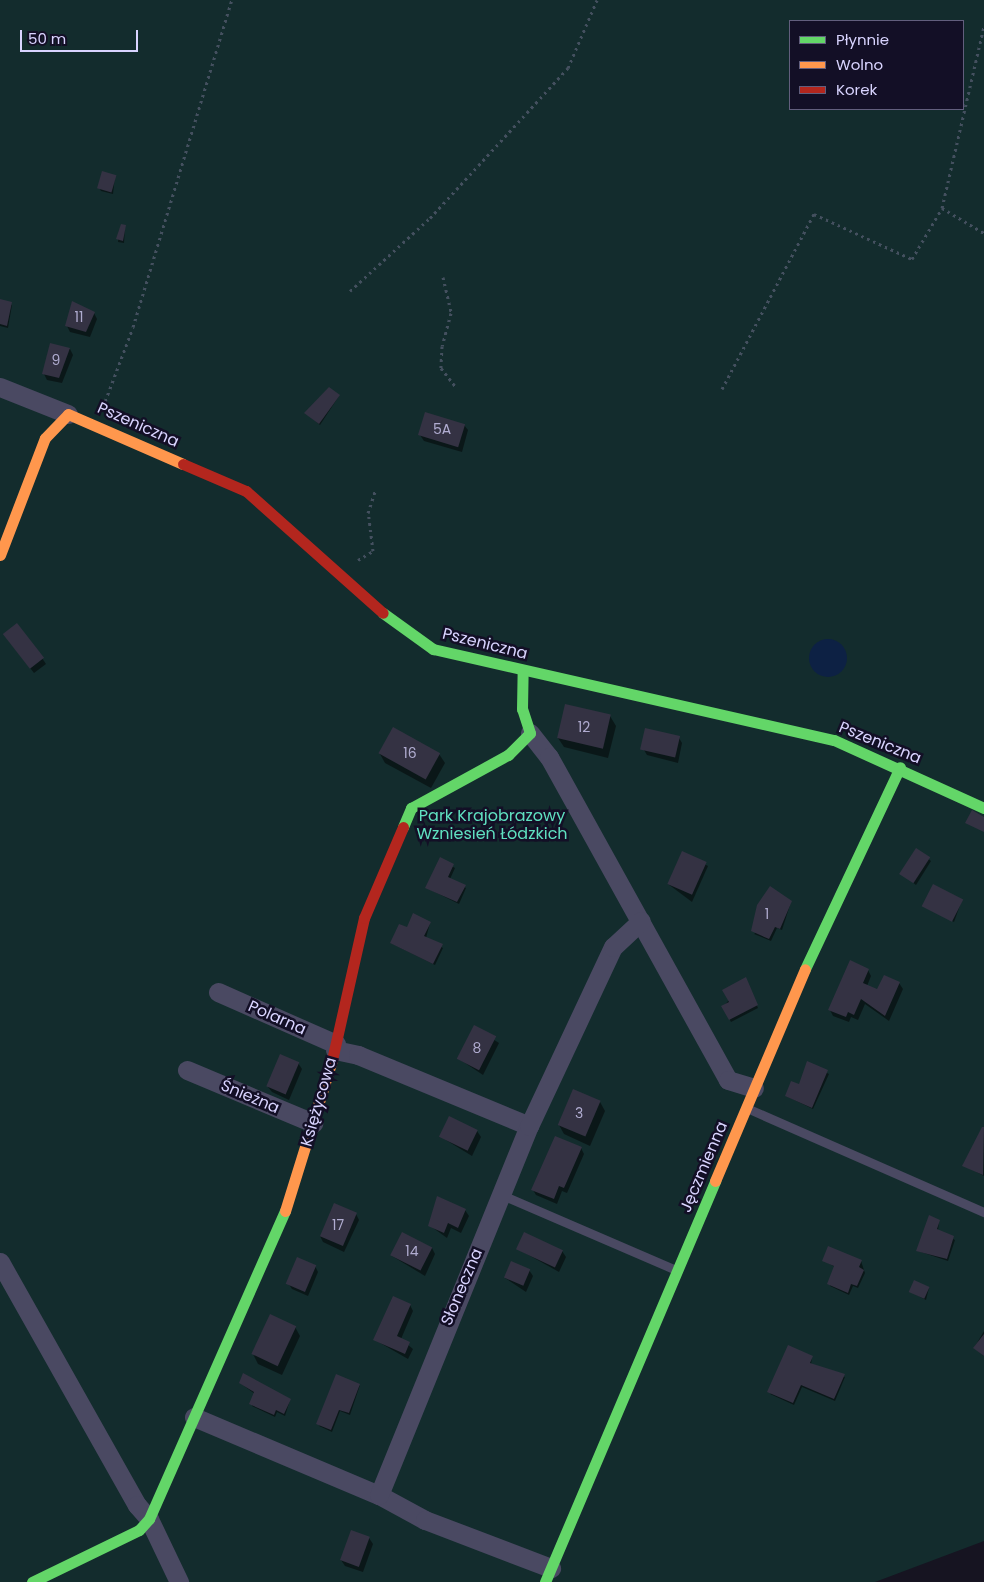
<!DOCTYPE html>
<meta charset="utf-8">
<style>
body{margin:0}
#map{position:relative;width:984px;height:1582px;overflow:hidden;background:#161421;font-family:Poppins,sans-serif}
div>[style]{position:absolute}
.green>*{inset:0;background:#132c2d}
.water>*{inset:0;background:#0d2144}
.round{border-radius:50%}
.shadow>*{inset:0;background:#0007}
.building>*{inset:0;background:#343243;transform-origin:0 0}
.path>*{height:3px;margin-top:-1.5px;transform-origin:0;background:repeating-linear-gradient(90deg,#44505f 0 2.5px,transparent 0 6.5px)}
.lane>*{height:9px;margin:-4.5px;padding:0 4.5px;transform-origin:4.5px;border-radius:4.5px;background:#4a4962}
.street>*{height:19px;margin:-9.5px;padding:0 9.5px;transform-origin:9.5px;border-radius:9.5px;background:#4a4962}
.fast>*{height:11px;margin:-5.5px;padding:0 5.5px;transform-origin:5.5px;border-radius:5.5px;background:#63d668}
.slow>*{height:11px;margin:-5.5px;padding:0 5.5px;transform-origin:5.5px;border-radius:5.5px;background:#ff974d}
.jam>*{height:11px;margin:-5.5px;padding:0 5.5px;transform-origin:5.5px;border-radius:5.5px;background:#b3261e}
span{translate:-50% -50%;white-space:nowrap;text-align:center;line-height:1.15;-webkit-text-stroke:5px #130f26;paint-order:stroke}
.number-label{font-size:14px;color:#b0acd0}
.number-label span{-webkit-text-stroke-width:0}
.street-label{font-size:16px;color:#d9d4ff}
.park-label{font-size:16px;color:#5fe0c0}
.legend{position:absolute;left:789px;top:20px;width:175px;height:90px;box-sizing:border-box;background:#130f26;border:1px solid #625e7d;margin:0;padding:6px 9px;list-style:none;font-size:15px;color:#d9d4ff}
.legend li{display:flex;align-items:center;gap:10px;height:25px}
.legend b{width:25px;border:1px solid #625e7d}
.scale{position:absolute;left:20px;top:30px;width:118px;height:22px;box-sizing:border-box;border:2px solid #d9d4ff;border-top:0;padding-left:6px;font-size:15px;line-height:18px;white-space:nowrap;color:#d9d4ff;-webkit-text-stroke:4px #130f26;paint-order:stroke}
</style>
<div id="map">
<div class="green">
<i style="clip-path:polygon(evenodd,0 0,984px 0,984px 1541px,875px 1582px,0 1582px,0 0,790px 21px,963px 21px,963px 109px,790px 109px,790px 21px)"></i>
</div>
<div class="water">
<i class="round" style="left:809px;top:639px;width:38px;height:38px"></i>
</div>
<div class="shadow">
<i style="clip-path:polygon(115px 176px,113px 194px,101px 191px,100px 189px)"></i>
<i style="clip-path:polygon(125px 226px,124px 243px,118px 242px,119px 230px)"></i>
<i style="clip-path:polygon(0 301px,12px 305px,8px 328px,0 326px)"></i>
<i style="clip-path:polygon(94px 313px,97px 319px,90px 337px,70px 332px,67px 326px)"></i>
<i style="clip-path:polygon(51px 345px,70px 349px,73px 355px,62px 383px,47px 380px,44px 374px)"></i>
<i style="clip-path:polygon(339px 396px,320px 425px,306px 413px)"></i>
<i style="clip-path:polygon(464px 425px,468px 430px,462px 452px,424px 441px,420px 435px)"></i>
<i style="clip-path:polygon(8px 640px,42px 658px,46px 664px,34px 673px)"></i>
<i style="clip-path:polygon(610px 716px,616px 726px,608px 758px,564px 747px,558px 738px)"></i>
<i style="clip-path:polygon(679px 738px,682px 743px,678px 763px,647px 755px,644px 750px)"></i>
<i style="clip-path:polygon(380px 754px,439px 754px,445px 763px,431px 788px,385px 763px)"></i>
<i style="clip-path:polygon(917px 850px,931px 861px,916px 885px,903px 875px)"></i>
<i style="clip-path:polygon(683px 853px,708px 866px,692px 902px,668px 884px)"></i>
<i style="clip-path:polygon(440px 859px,455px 868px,450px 879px,466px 888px,459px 904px,427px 888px)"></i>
<i style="clip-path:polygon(962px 900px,954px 922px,923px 906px)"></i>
<i style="clip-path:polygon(791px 902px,782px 930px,777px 928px,771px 941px,754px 934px)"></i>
<i style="clip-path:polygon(430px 923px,426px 938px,443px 948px,435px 965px,391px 943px,407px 929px)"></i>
<i style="clip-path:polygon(868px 970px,871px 976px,867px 986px,878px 991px,899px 983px,903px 989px,889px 1021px,865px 1004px,858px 1020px,851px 1017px,849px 1022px,833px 1016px,830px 1010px)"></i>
<i style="clip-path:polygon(746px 980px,758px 1008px,731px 1022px,723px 1007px)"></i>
<i style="clip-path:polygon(474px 1027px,499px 1043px,483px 1075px,459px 1059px)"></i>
<i style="clip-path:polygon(298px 1063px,302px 1069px,289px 1100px,272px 1092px,268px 1087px)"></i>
<i style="clip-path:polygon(808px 1063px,829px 1074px,813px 1109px,786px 1096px,800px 1086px)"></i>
<i style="clip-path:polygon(600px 1102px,605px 1111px,590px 1146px,564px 1134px,559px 1125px)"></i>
<i style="clip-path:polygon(983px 1128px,984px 1129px,984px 1176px,963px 1165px)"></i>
<i style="clip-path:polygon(477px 1131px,481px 1137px,472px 1156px,441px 1137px)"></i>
<i style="clip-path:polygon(581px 1148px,584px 1154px,567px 1193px,562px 1191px,557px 1204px,536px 1195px,533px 1190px)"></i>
<i style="clip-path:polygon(465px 1210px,469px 1216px,461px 1233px,451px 1228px,447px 1238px,429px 1225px)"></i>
<i style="clip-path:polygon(356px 1214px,359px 1220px,344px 1252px,323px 1242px,320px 1236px)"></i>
<i style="clip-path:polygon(939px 1221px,938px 1231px,955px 1240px,948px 1261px,918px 1251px)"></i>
<i style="clip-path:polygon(432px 1248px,435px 1254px,425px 1276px,392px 1256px)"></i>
<i style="clip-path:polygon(518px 1249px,562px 1251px,566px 1257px,559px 1272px)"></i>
<i style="clip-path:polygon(823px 1260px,861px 1261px,865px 1273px,858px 1288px,853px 1286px,849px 1295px,830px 1286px,835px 1267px)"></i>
<i style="clip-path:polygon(315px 1266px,318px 1272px,308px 1296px,292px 1289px,288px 1283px)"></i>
<i style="clip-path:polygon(529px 1270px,533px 1276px,526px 1292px,505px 1278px)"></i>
<i style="clip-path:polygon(929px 1288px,926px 1300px,909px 1291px)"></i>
<i style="clip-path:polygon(410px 1305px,413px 1311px,401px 1339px,413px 1349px,408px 1359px,375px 1340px)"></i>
<i style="clip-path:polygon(295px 1327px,300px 1336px,282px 1375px,258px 1364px,253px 1354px)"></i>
<i style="clip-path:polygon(984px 1331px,984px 1356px,974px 1348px)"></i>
<i style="clip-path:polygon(812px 1357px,811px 1365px,845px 1377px,835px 1401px,802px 1387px,794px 1405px,770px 1394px)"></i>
<i style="clip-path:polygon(240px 1383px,290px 1400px,285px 1416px,277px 1412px,275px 1417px,252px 1406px,255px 1394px)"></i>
<i style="clip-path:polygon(360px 1385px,350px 1415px,340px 1411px,332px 1432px,319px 1426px)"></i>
<i style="clip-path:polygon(369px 1538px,373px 1544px,363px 1572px,345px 1566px,341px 1560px)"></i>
</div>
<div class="building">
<i style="left:102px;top:171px;width:15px;height:18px;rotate:16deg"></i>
<i style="clip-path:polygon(121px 224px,126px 225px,123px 241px,116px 239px)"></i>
<i style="clip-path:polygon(0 299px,12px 302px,7px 326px,0 324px)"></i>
<i style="clip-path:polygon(72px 301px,95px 312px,86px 332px,65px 326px)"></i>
<i style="clip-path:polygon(50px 343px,70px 348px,59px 378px,42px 374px)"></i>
<i style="clip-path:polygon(329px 387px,340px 395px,319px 424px,304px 413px)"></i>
<i style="left:425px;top:412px;width:42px;height:24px;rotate:17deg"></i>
<i style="left:17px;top:623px;width:44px;height:18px;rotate:52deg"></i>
<i style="left:565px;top:704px;width:47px;height:35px;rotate:13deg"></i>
<i style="left:393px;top:727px;width:54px;height:30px;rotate:29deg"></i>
<i style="left:645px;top:728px;width:36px;height:22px;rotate:13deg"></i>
<i style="clip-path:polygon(972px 810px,984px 817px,984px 832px,965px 823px)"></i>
<i style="left:916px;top:848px;width:17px;height:31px;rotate:33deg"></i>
<i style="left:682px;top:851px;width:27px;height:36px;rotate:24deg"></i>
<i style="clip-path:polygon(440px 857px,454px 864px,448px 877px,466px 885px,457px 902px,425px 888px)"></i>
<i style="left:933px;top:884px;width:34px;height:25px;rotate:27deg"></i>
<i style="clip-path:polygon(770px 886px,792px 901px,780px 929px,775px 927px,769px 939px,751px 931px,757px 905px)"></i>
<i style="clip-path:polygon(413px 913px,431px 922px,424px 936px,443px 944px,433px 964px,390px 943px,399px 924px,407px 927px)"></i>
<i style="clip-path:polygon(850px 960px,869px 969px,863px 983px,877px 989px,884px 975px,900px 982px,885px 1016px,861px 999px,854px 1015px,848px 1012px,846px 1017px,828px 1010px)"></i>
<i style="clip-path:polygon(746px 977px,758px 1005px,729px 1020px,721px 1006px,729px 1002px,722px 990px)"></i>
<i style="left:474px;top:1025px;width:25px;height:38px;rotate:27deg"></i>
<i style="left:280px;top:1054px;width:21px;height:35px;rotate:23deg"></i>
<i style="clip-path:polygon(807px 1061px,828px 1070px,812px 1108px,785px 1096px,791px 1081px,799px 1084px)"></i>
<i style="left:573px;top:1089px;width:30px;height:39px;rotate:23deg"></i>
<i style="left:449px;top:1116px;width:32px;height:23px;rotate:26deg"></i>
<i style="clip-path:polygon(982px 1127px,984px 1127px,983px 1175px,962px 1166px)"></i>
<i style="clip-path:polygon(555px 1136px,582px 1147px,564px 1188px,559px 1186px,554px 1199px,531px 1190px)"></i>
<i style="clip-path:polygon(437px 1196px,466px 1209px,458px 1228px,448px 1223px,444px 1233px,428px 1226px)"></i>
<i style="left:334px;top:1203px;width:25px;height:36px;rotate:23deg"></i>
<i style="clip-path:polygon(929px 1215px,940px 1220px,937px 1229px,954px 1236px,947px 1259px,916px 1251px)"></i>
<i style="left:402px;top:1232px;width:34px;height:26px;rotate:27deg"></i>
<i style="left:524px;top:1232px;width:43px;height:19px;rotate:25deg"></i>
<i style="clip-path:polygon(828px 1246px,862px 1260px,859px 1267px,864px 1270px,857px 1286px,851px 1284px,848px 1293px,827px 1284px,834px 1266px,822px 1261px)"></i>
<i style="left:297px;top:1257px;width:21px;height:29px;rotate:23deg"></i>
<i style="left:511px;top:1261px;width:21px;height:18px;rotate:23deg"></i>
<i style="left:914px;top:1280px;width:17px;height:13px;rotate:24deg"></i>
<i style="clip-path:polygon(393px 1296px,411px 1304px,397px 1336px,410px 1342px,405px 1354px,373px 1340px)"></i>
<i style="left:270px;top:1314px;width:29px;height:44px;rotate:25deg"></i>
<i style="clip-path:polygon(984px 1334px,984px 1356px,973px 1348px)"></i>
<i style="clip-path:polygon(788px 1345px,813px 1356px,810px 1363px,845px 1374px,834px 1399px,801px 1385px,793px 1403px,767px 1392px)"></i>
<i style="clip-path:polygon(243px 1373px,291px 1399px,284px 1414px,276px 1410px,274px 1415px,249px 1404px,254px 1392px,239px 1383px)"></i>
<i style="clip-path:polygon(336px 1374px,360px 1384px,349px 1413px,339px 1410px,331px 1430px,316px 1424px)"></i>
<i style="left:351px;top:1530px;width:20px;height:32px;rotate:20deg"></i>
</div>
<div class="path">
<i style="left:942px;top:208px;width:49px;rotate:30.8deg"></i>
<i style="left:443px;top:277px;width:37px;rotate:77deg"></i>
<i style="left:451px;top:313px;width:34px;rotate:105deg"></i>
<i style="left:442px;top:346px;width:22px;rotate:93deg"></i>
<i style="left:441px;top:368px;width:23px;rotate:52deg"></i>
<i style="left:350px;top:291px;width:108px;rotate:-42.4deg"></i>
<i style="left:430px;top:218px;width:204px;rotate:-47.4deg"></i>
<i style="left:568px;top:68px;width:74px;rotate:-66.9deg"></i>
<i style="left:722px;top:389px;width:198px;rotate:-62.3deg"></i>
<i style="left:814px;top:214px;width:108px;rotate:24.7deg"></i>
<i style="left:912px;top:259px;width:59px;rotate:-59.5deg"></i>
<i style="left:942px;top:208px;width:187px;rotate:-77deg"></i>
<i style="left:103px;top:407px;width:85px;rotate:-69.4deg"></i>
<i style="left:133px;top:327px;width:342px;rotate:-73.2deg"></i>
<i style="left:358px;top:560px;width:17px;rotate:-31deg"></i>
<i style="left:373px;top:551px;width:38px;rotate:-97deg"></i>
<i style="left:368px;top:513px;width:25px;rotate:-72deg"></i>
</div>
<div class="lane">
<i style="left:749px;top:1109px;width:257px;rotate:23.7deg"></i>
<i style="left:502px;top:1195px;width:189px;rotate:23.3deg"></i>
</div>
<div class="street">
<i style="left:0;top:387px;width:73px;rotate:21.7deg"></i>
<i style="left:530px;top:733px;width:31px;rotate:52deg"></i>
<i style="left:549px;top:757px;width:369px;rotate:61deg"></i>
<i style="left:728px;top:1080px;width:27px;rotate:17deg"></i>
<i style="left:218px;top:992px;width:129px;rotate:23.8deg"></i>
<i style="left:335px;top:1050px;width:24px;rotate:12deg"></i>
<i style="left:358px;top:1055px;width:185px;rotate:22.5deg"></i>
<i style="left:187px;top:1070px;width:137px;rotate:22.8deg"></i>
<i style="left:0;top:1262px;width:279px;rotate:60.6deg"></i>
<i style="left:137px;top:1505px;width:18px;rotate:49deg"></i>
<i style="left:149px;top:1519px;width:70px;rotate:64.5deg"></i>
<i style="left:194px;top:1417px;width:201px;rotate:22.9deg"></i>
<i style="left:379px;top:1495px;width:52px;rotate:28.5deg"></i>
<i style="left:425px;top:1520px;width:135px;rotate:20.9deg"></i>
<i style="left:379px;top:1495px;width:398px;rotate:-67.9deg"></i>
<i style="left:529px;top:1126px;width:198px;rotate:-64.9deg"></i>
<i style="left:613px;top:947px;width:38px;rotate:-43deg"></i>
</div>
<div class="fast">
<i style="left:383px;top:613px;width:62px;rotate:35.8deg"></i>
<i style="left:433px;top:649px;width:411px;rotate:12.8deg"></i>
<i style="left:834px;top:740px;width:165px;rotate:24.4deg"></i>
<i style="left:403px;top:827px;width:21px;rotate:-67deg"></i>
<i style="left:411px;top:808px;width:111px;rotate:-28.7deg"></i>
<i style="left:508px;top:755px;width:31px;rotate:-45deg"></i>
<i style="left:530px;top:733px;width:25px;rotate:-108deg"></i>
<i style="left:522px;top:709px;width:39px;rotate:-89deg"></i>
<i style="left:805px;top:969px;width:223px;rotate:-64.8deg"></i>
<i style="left:32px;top:1582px;width:119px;rotate:-25.9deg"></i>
<i style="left:139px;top:1530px;width:15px;rotate:-48deg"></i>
<i style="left:149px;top:1519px;width:337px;rotate:-66.2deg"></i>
<i style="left:545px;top:1582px;width:436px;rotate:-67deg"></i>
</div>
<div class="slow">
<i style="left:0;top:555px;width:125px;rotate:-69deg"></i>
<i style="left:45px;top:438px;width:33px;rotate:-46deg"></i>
<i style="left:68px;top:414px;width:125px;rotate:23.5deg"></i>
<i style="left:715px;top:1181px;width:230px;rotate:-67deg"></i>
<i style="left:285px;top:1211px;width:158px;rotate:-72.7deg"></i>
</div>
<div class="jam">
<i style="left:183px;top:464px;width:69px;rotate:23.2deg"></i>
<i style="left:246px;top:491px;width:183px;rotate:41.7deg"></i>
<i style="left:332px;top:1060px;width:146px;rotate:-77.3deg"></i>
<i style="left:364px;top:918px;width:99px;rotate:-66.8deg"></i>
</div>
<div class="number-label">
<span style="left:79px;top:317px">11</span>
<span style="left:56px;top:360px">9</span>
<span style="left:442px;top:429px">5A</span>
<span style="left:584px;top:727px">12</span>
<span style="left:410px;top:753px">16</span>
<span style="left:767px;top:914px">1</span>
<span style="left:477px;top:1048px">8</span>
<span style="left:579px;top:1113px">3</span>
<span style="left:338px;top:1225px">17</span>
<span style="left:412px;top:1251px">14</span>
</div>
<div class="street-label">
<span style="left:138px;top:425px;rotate:24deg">Pszeniczna</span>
<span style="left:485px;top:644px;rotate:14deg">Pszeniczna</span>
<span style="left:880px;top:743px;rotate:22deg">Pszeniczna</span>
<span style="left:277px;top:1018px;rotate:24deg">Polarna</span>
<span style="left:250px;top:1097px;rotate:23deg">Śnieżna</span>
<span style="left:319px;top:1102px;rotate:-74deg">Księżycowa</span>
<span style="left:704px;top:1167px;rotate:-67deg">Jęczmienna</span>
<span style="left:462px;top:1287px;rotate:-67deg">Słoneczna</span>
</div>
<div class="park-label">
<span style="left:492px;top:825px">Park Krajobrazowy<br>Wzniesień Łódzkich</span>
</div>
<ul class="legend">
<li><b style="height:6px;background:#63d668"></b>Płynnie</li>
<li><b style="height:6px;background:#ff974d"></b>Wolno</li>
<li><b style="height:6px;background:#b3261e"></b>Korek</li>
</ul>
<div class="scale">50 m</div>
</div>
